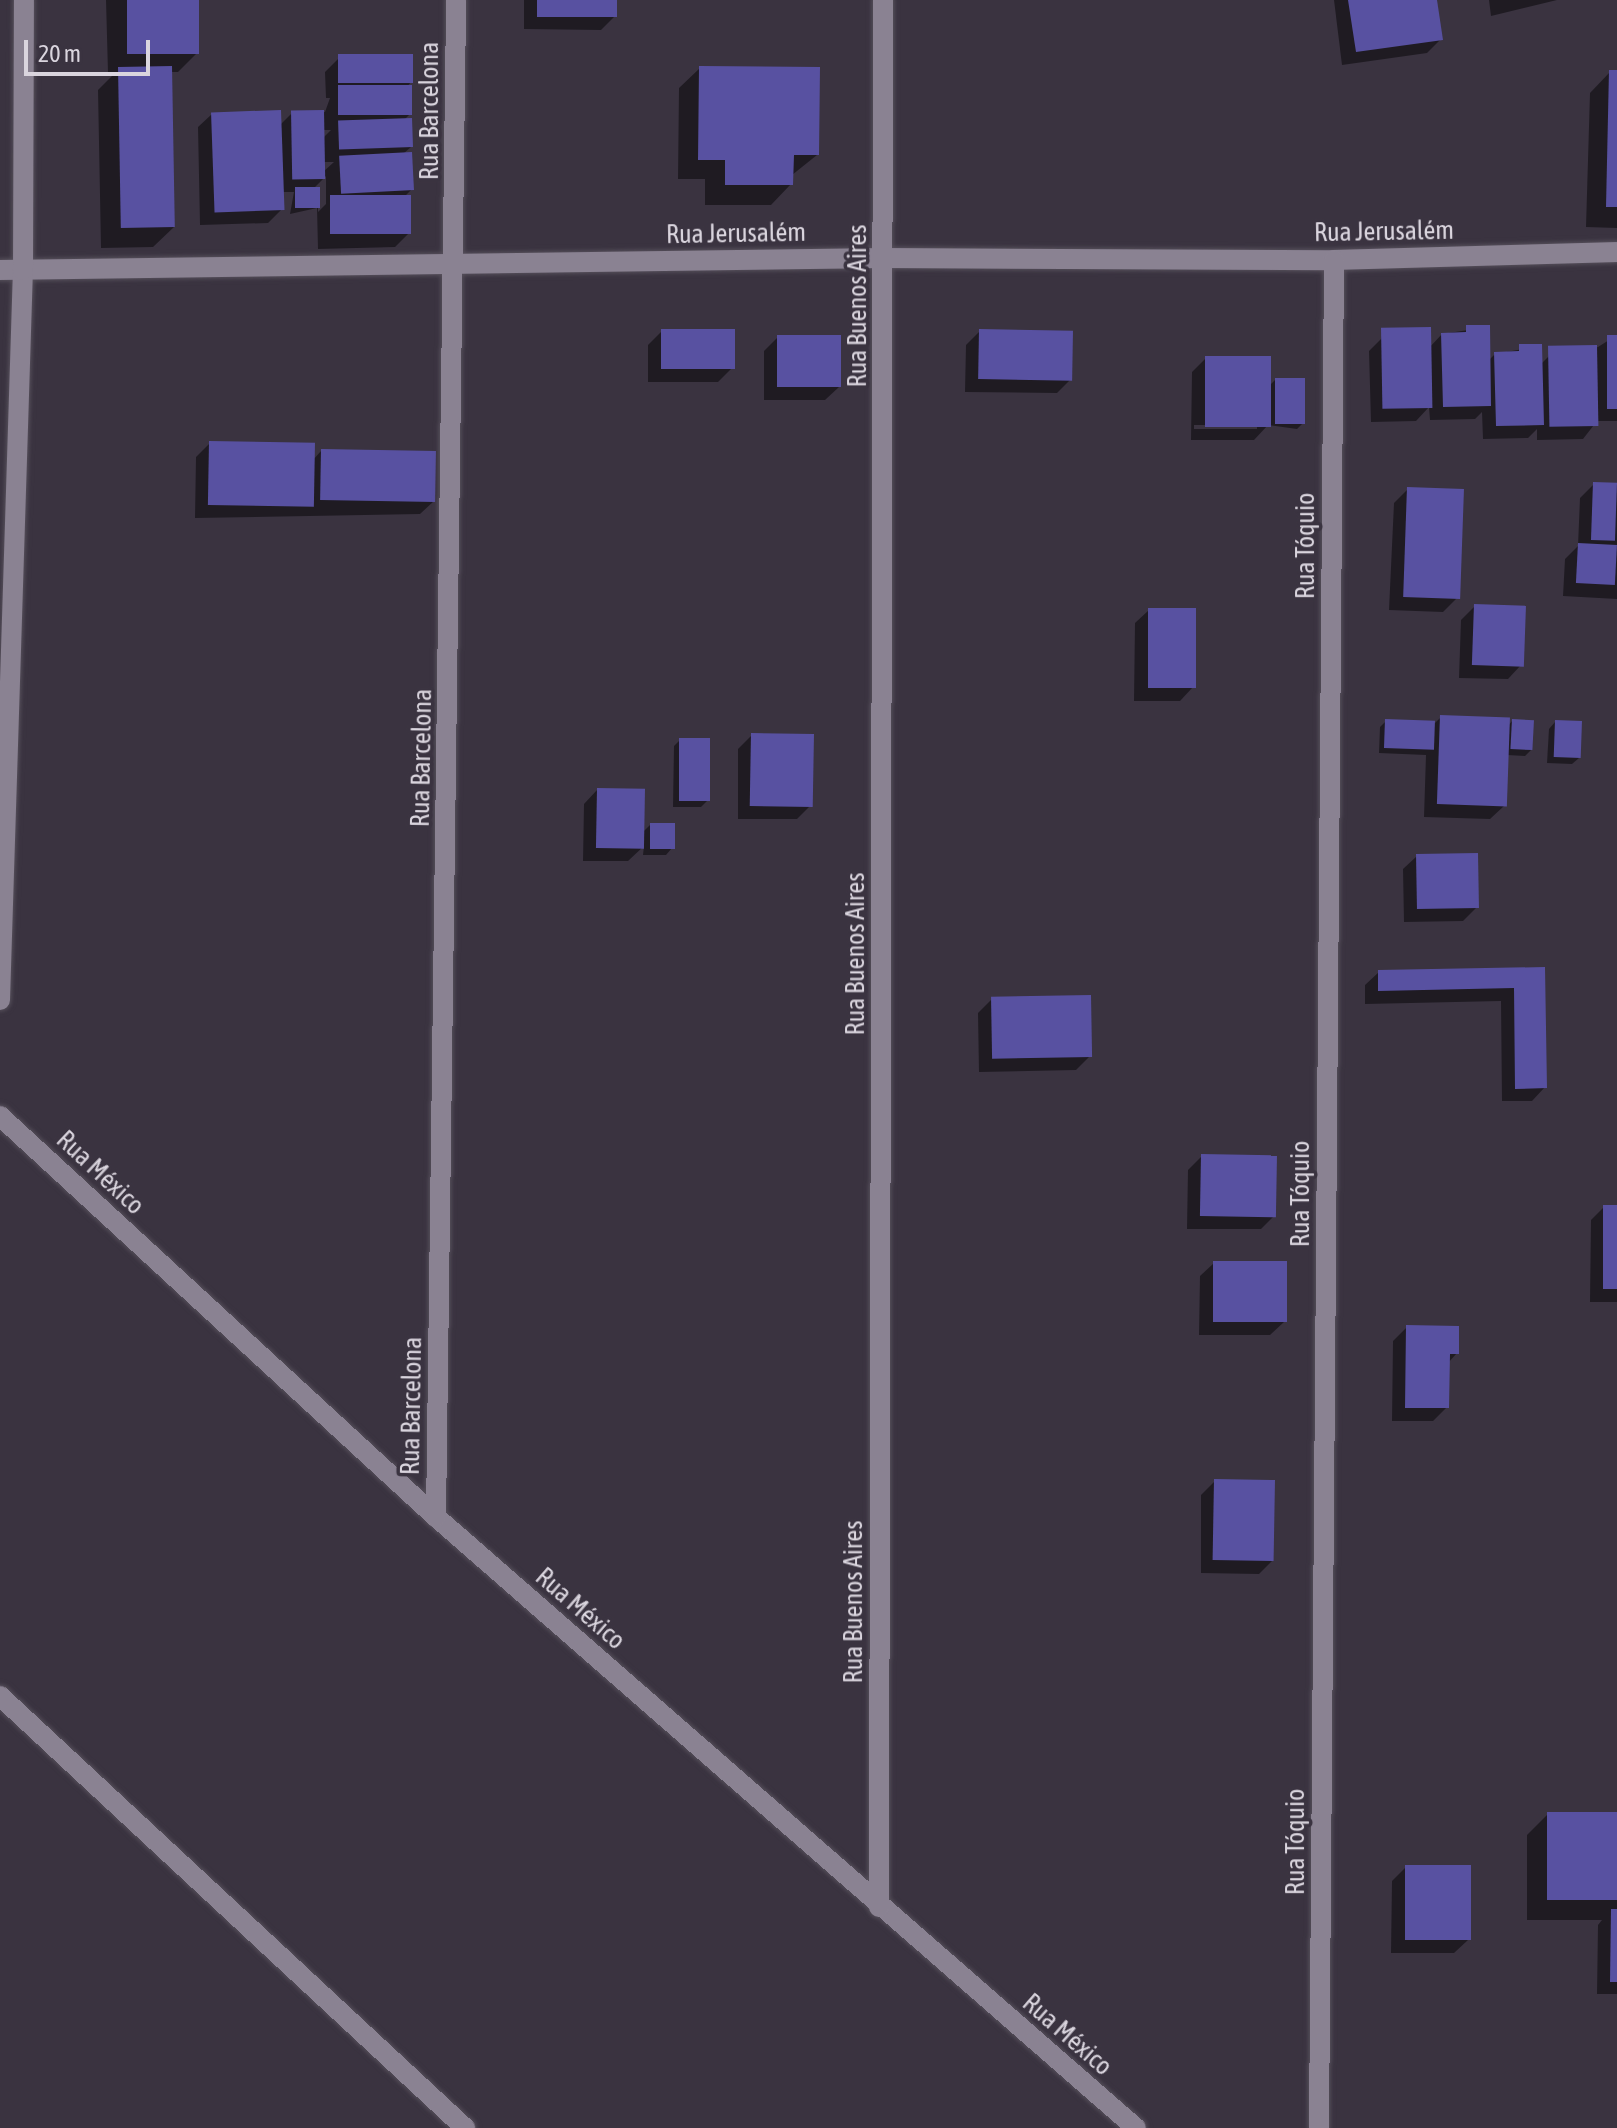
<!DOCTYPE html>
<meta charset="utf-8">
<style>
body{margin:0}
#map{position:relative;width:1617px;height:2128px;overflow:hidden;background:#3a3340;font-family:"Asap Condensed",sans-serif}
div>[style]{position:absolute}
.shadow>*{inset:0;background:#0007}
.building>*{inset:0;background:#5851a1;transform-origin:0 0}
.roads{filter:drop-shadow(0 0 2px #554f5a) drop-shadow(0 0 2px #554f5a)}
.minor>*{height:20px;margin:-10px;padding:0 10px;transform-origin:10px;border-radius:10px;background:#8a8292}
span{translate:-50% -50%;white-space:nowrap;text-align:center;line-height:1.15;-webkit-text-stroke:7px #3a3340;paint-order:stroke}
.street-label{font-size:26px;color:#dad5de}
.scale{position:absolute;left:24px;top:40px;width:126px;height:36px;box-sizing:border-box;border:4px solid #dad5de;border-top:0;padding-left:10px;font-size:24px;line-height:28px;white-space:nowrap;color:#dad5de;-webkit-text-stroke:6px #3a3340;paint-order:stroke}
</style>
<div id="map">
<div class="shadow">
<i style="clip-path:polygon(106px 0,197px 0,199px 51px,178px 72px,171px 72px,174px 227px,153px 247px,101px 248px,98px 90px,115px 73px,108px 73px)"></i>
<i style="clip-path:polygon(524px 0,615px 0,615px 16px,601px 30px,524px 29px)"></i>
<i style="clip-path:polygon(1334px 0,1435px 0,1441px 39px,1427px 53px,1342px 65px)"></i>
<i style="clip-path:polygon(1489px 0,1557px 0,1491px 16px)"></i>
<i style="clip-path:polygon(evenodd,339px 58px,411px 82px,406px 88px,410px 114px,404px 120px,411px 147px,403px 154px,412px 189px,403px 198px,409px 233px,395px 247px,318px 249px,317px 208px,290px 214px,294px 192px,281px 192px,282px 209px,268px 223px,200px 225px,198px 127px,212px 114px,280px 125px,292px 113px,325px 112px,330px 98px,326px 98px,325px 72px,339px 58px,322px 130px,331px 130px,323px 138px,322px 130px,339px 58px,323px 162px,334px 162px,323px 172px,323px 162px,339px 58px,326px 176px,326px 204px,318px 212px,318px 189px,312px 190px,326px 176px)"></i>
<i style="clip-path:polygon(700px 68px,817px 155px,792px 175px,791px 184px,771px 205px,705px 205px,705px 179px,678px 179px,679px 88px)"></i>
<i style="clip-path:polygon(1610px 72px,1617px 72px,1617px 228px,1586px 227px,1590px 93px)"></i>
<i style="clip-path:polygon(1488px 327px,1488px 361px,1495px 354px,1540px 346px,1541px 364px,1550px 355px,1598px 347px,1617px 335px,1617px 421px,1597px 421px,1583px 439px,1537px 440px,1537px 429px,1528px 438px,1483px 439px,1482px 412px,1475px 419px,1430px 420px,1429px 407px,1416px 421px,1371px 422px,1369px 351px,1383px 337px,1429px 348px,1442px 334px)"></i>
<i style="clip-path:polygon(662px 331px,732px 368px,718px 382px,648px 382px,648px 345px)"></i>
<i style="clip-path:polygon(980px 331px,1071px 379px,1057px 393px,965px 392px,966px 345px)"></i>
<i style="clip-path:polygon(778px 337px,839px 387px,825px 400px,764px 400px,764px 351px)"></i>
<i style="clip-path:polygon(evenodd,1206px 358px,1268px 387px,1275px 380px,1303px 423px,1297px 429px,1268px 425px,1254px 440px,1191px 440px,1192px 372px,1206px 358px,1194px 425px,1257px 425px,1257px 429px,1194px 429px,1194px 425px)"></i>
<i style="clip-path:polygon(210px 443px,313px 460px,321px 451px,434px 501px,420px 514px,195px 518px,196px 457px)"></i>
<i style="clip-path:polygon(1594px 484px,1617px 485px,1617px 599px,1563px 596px,1565px 559px,1578px 546px,1580px 498px)"></i>
<i style="clip-path:polygon(1408px 489px,1457px 598px,1443px 612px,1389px 610px,1394px 503px)"></i>
<i style="clip-path:polygon(1475px 606px,1521px 665px,1508px 679px,1459px 678px,1461px 620px)"></i>
<i style="clip-path:polygon(1149px 610px,1193px 687px,1180px 701px,1134px 701px,1135px 623px)"></i>
<i style="clip-path:polygon(1441px 717px,1508px 726px,1512px 721px,1532px 749px,1525px 756px,1507px 755px,1504px 806px,1490px 819px,1424px 817px,1426px 755px,1379px 753px,1380px 727px,1386px 721px,1435px 723px)"></i>
<i style="clip-path:polygon(1555px 722px,1579px 758px,1572px 764px,1547px 763px,1549px 729px)"></i>
<i style="clip-path:polygon(752px 735px,811px 805px,797px 819px,738px 819px,738px 749px)"></i>
<i style="clip-path:polygon(680px 740px,707px 801px,701px 807px,673px 807px,674px 746px)"></i>
<i style="clip-path:polygon(597px 790px,642px 833px,650px 825px,672px 848px,666px 855px,643px 855px,644px 846px,628px 861px,583px 861px,584px 804px)"></i>
<i style="clip-path:polygon(1417px 856px,1477px 907px,1463px 921px,1404px 922px,1403px 869px)"></i>
<i style="clip-path:polygon(1544px 969px,1545px 1087px,1532px 1101px,1502px 1101px,1501px 1001px,1365px 1004px,1365px 985px,1379px 972px)"></i>
<i style="clip-path:polygon(992px 999px,1090px 1056px,1076px 1070px,979px 1072px,978px 1013px)"></i>
<i style="clip-path:polygon(1202px 1156px,1275px 1215px,1261px 1229px,1187px 1229px,1188px 1170px)"></i>
<i style="clip-path:polygon(1604px 1207px,1617px 1207px,1617px 1302px,1590px 1302px,1591px 1220px)"></i>
<i style="clip-path:polygon(1214px 1263px,1284px 1322px,1270px 1335px,1199px 1335px,1200px 1276px)"></i>
<i style="clip-path:polygon(1407px 1327px,1457px 1353px,1448px 1363px,1447px 1407px,1433px 1421px,1392px 1421px,1393px 1341px)"></i>
<i style="clip-path:polygon(1215px 1481px,1273px 1560px,1259px 1574px,1201px 1573px,1201px 1495px)"></i>
<i style="clip-path:polygon(1548px 1814px,1617px 1814px,1617px 1994px,1597px 1994px,1598px 1925px,1602px 1920px,1527px 1920px,1527px 1835px)"></i>
<i style="clip-path:polygon(1406px 1867px,1468px 1940px,1454px 1953px,1391px 1953px,1392px 1881px)"></i>
</div>
<div class="building">
<i style="left:127px;top:0;width:72px;height:54px"></i>
<i style="left:537px;top:0;width:80px;height:17px"></i>
<i style="clip-path:polygon(1348px 0,1437px 0,1443px 40px,1356px 52px)"></i>
<i style="left:413px;top:54px;width:29px;height:75px;rotate:90deg"></i>
<i style="left:172px;top:66px;width:161px;height:54px;rotate:89deg"></i>
<i style="clip-path:polygon(699px 66px,820px 67px,819px 155px,794px 155px,793px 185px,725px 185px,725px 160px,698px 160px)"></i>
<i style="clip-path:polygon(1609px 70px,1617px 70px,1617px 207px,1606px 207px)"></i>
<i style="left:412px;top:85px;width:30px;height:74px;rotate:90deg"></i>
<i style="left:281px;top:110px;width:100px;height:70px;rotate:88deg"></i>
<i style="left:324px;top:110px;width:69px;height:33px;rotate:89deg"></i>
<i style="left:412px;top:118px;width:29px;height:74px;rotate:88deg"></i>
<i style="left:412px;top:152px;width:38px;height:73px;rotate:87deg"></i>
<i style="left:320px;top:187px;width:21px;height:25px;rotate:90deg"></i>
<i style="left:411px;top:195px;width:39px;height:81px;rotate:90deg"></i>
<i style="clip-path:polygon(1466px 325px,1490px 325px,1491px 406px,1443px 407px,1441px 333px,1466px 332px)"></i>
<i style="left:1431px;top:327px;width:81px;height:50px;rotate:89deg"></i>
<i style="left:661px;top:329px;width:74px;height:40px"></i>
<i style="left:979px;top:329px;width:94px;height:50px;rotate:1deg"></i>
<i style="left:777px;top:335px;width:64px;height:52px"></i>
<i style="left:1607px;top:335px;width:10px;height:74px"></i>
<i style="clip-path:polygon(1519px 344px,1542px 344px,1544px 425px,1496px 426px,1494px 352px,1519px 351px)"></i>
<i style="left:1597px;top:345px;width:81px;height:49px;rotate:89deg"></i>
<i style="left:1205px;top:356px;width:66px;height:71px"></i>
<i style="left:1275px;top:378px;width:30px;height:46px"></i>
<i style="left:209px;top:441px;width:106px;height:64px;rotate:1deg"></i>
<i style="left:321px;top:449px;width:115px;height:51px;rotate:1deg"></i>
<i style="left:1593px;top:482px;width:24px;height:58px;rotate:2deg"></i>
<i style="left:1407px;top:487px;width:57px;height:110px;rotate:2deg"></i>
<i style="left:1578px;top:543px;width:39px;height:40px;rotate:3deg"></i>
<i style="left:1474px;top:604px;width:52px;height:61px;rotate:2deg"></i>
<i style="left:1148px;top:608px;width:48px;height:80px"></i>
<i style="left:1440px;top:715px;width:70px;height:89px;rotate:2deg"></i>
<i style="left:1385px;top:719px;width:50px;height:29px;rotate:2deg"></i>
<i style="left:1512px;top:719px;width:22px;height:30px;rotate:3deg"></i>
<i style="left:1555px;top:720px;width:27px;height:37px;rotate:2deg"></i>
<i style="left:751px;top:733px;width:63px;height:73px;rotate:1deg"></i>
<i style="left:679px;top:738px;width:31px;height:63px"></i>
<i style="left:597px;top:788px;width:48px;height:60px;rotate:1deg"></i>
<i style="left:650px;top:823px;width:25px;height:26px"></i>
<i style="left:1478px;top:853px;width:55px;height:62px;rotate:89deg"></i>
<i style="clip-path:polygon(1545px 967px,1547px 1088px,1515px 1089px,1514px 988px,1378px 991px,1378px 970px)"></i>
<i style="left:1091px;top:995px;width:62px;height:100px;rotate:89deg"></i>
<i style="left:1201px;top:1154px;width:76px;height:62px;rotate:1deg"></i>
<i style="left:1603px;top:1205px;width:14px;height:84px"></i>
<i style="left:1213px;top:1261px;width:74px;height:61px"></i>
<i style="clip-path:polygon(1406px 1325px,1459px 1326px,1459px 1354px,1450px 1354px,1449px 1408px,1405px 1408px)"></i>
<i style="left:1214px;top:1479px;width:61px;height:81px;rotate:1deg"></i>
<i style="left:1547px;top:1812px;width:70px;height:88px"></i>
<i style="left:1405px;top:1865px;width:66px;height:75px"></i>
<i style="clip-path:polygon(1611px 1909px,1617px 1909px,1617px 1982px,1610px 1982px)"></i>
</div>
<div class="roads">
<div class="minor">
<i style="left:0;top:270px;width:884px;rotate:-0.78deg"></i>
<i style="left:884px;top:258px;width:450px;rotate:0.3deg"></i>
<i style="left:1334px;top:260px;width:283px;rotate:-1.6deg"></i>
<i style="left:0;top:1000px;width:730px;rotate:-88.2deg"></i>
<i style="left:23px;top:270px;width:270px;rotate:-89.8deg"></i>
<i style="left:0;top:1116px;width:592px;rotate:42.61deg"></i>
<i style="left:436px;top:1517px;width:929px;rotate:41.12deg"></i>
<i style="left:436px;top:1517px;width:1517px;rotate:-89.24deg"></i>
<i style="left:0;top:1696px;width:635px;rotate:42.89deg"></i>
<i style="left:879px;top:1907px;width:1907px;rotate:-89.88deg"></i>
<i style="left:1319px;top:2128px;width:1868px;rotate:-89.54deg"></i>
</div>
</div>
<div class="street-label">
<span style="left:430px;top:111px;rotate:-90deg">Rua Barcelona</span>
<span style="left:1384px;top:232px;rotate:-1deg">Rua Jerusalém</span>
<span style="left:736px;top:234px;rotate:-1deg">Rua Jerusalém</span>
<span style="left:858px;top:306px;rotate:-90deg">Rua Buenos Aires</span>
<span style="left:1306px;top:546px;rotate:-90deg">Rua Tóquio</span>
<span style="left:422px;top:758px;rotate:-89deg">Rua Barcelona</span>
<span style="left:856px;top:954px;rotate:-90deg">Rua Buenos Aires</span>
<span style="left:100px;top:1173px;rotate:43deg">Rua México</span>
<span style="left:1301px;top:1194px;rotate:-90deg">Rua Tóquio</span>
<span style="left:412px;top:1406px;rotate:-89deg">Rua Barcelona</span>
<span style="left:854px;top:1602px;rotate:-90deg">Rua Buenos Aires</span>
<span style="left:580px;top:1609px;rotate:41deg">Rua México</span>
<span style="left:1296px;top:1842px;rotate:-90deg">Rua Tóquio</span>
<span style="left:1067px;top:2035px;rotate:41deg">Rua México</span>
</div>
<div class="scale">20 m</div>
</div>
